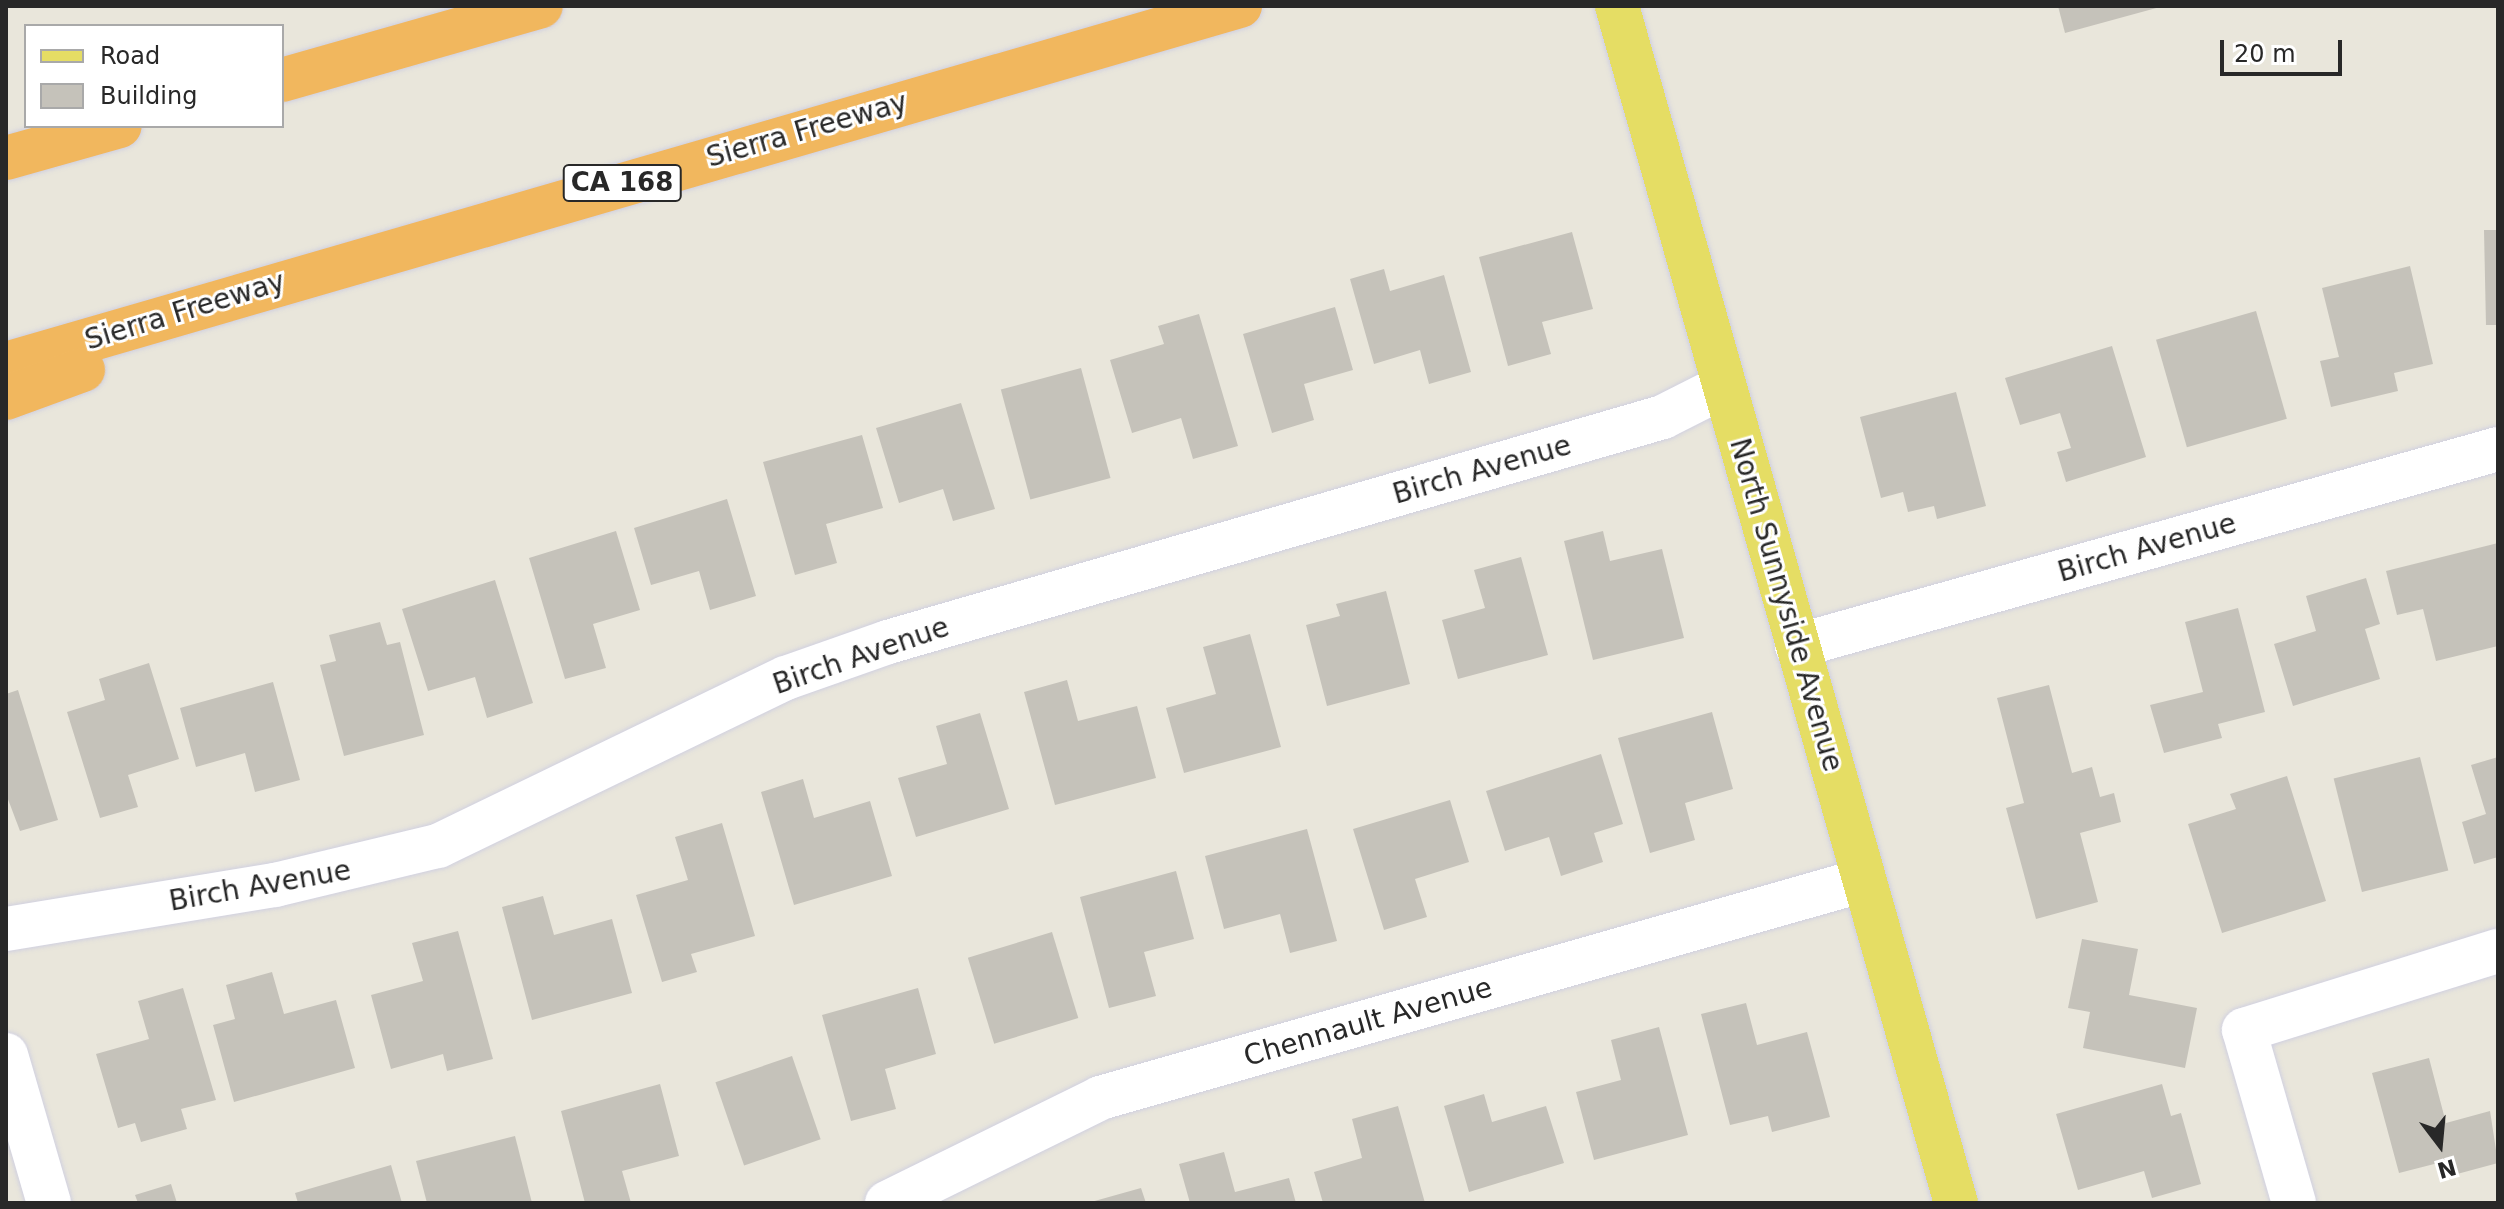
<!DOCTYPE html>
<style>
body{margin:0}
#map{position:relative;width:2504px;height:1209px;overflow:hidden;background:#e9e6db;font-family:"DejaVu Sans",sans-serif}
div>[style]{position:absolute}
.building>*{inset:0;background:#c5c2ba;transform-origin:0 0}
.roads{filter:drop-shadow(0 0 2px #d0d0e0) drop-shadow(0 0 2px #d0d0e0)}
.minor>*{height:44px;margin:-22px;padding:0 22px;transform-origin:22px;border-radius:22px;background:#fff}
.major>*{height:44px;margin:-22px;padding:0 22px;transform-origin:22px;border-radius:22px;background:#e5dd64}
.highway>*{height:44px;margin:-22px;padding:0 22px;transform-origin:22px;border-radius:22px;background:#f1b75e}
span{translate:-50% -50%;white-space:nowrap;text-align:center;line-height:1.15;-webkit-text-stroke:6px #fff;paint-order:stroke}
.shield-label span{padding:2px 6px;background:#fff;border:2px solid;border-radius:6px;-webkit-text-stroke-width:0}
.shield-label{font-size:26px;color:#282828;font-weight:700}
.street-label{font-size:28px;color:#282828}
.frame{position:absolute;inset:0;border:8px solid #282828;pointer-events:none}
.legend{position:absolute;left:24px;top:24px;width:260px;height:104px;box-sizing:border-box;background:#fff;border:2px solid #a9a9a9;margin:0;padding:10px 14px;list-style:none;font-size:24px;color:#282828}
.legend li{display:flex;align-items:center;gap:16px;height:40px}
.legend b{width:40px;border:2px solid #a9a9a9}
.north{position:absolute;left:2400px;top:1105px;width:80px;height:80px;-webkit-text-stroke:6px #fff;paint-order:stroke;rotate:164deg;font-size:22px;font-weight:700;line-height:32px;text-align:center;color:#282828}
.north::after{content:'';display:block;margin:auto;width:28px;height:36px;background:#282828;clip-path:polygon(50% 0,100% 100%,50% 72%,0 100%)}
.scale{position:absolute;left:2220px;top:40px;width:122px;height:36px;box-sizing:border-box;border:4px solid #282828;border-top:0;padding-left:10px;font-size:24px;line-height:28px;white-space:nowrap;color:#282828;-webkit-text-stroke:6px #fff;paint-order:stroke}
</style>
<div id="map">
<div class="building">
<i style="clip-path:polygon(2058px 6px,2160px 6px,2160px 7px,2065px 33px)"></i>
<i style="clip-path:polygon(2484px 230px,2498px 230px,2498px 325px,2486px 325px)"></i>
<i style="clip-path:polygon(1572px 232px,1593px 309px,1542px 322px,1551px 354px,1508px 366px,1479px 257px)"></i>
<i style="clip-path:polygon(2410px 266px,2433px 364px,2394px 373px,2398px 391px,2331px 407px,2320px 361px,2339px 357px,2322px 288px)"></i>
<i style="clip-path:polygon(1384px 269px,1390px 291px,1444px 275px,1471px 372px,1429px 384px,1420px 350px,1374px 364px,1350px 279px)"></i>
<i style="clip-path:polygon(1335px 307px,1353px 370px,1304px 384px,1314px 420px,1272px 433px,1243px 334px)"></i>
<i style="left:2256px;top:311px;width:112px;height:104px;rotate:74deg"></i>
<i style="clip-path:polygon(1199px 314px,1238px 446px,1193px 459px,1181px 418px,1132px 433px,1110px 360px,1164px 344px,1158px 326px)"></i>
<i style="clip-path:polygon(2112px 346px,2146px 457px,2066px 482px,2057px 452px,2071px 448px,2060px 413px,2020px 425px,2005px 378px)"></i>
<i style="left:1081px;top:368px;width:114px;height:83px;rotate:75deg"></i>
<i style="clip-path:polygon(1956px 392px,1986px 506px,1937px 519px,1934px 506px,1908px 512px,1903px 492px,1881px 498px,1860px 417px)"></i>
<i style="clip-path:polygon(961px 403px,995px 509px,953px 521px,943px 489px,899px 503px,876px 428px)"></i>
<i style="clip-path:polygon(862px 435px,883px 508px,826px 524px,837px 563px,795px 575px,763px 462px)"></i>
<i style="clip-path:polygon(727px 499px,756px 596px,710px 610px,699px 571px,651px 585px,634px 528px)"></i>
<i style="clip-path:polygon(616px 531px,640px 610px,593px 624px,606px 668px,565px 679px,529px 558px)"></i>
<i style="clip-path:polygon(1603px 531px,1610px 561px,1662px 549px,1684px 638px,1593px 660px,1564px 541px)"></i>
<i style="clip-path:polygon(2498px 543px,2498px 646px,2436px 661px,2423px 609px,2397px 615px,2386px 571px)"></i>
<i style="clip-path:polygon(1521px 557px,1548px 655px,1458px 679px,1442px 620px,1485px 608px,1474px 570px)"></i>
<i style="clip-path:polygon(2366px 578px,2380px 624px,2365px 629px,2380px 679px,2293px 706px,2274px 644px,2316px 631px,2306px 596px)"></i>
<i style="clip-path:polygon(495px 580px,533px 703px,487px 718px,475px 677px,428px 691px,402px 609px)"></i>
<i style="clip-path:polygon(1386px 591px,1410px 684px,1327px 706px,1306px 625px,1340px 616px,1336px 604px)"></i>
<i style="clip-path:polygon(2238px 608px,2265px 712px,2218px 724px,2222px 738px,2164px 753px,2150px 705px,2203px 692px,2185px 622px)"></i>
<i style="clip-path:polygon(380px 622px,387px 645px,400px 642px,424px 735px,344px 756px,320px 665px,336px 661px,329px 635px)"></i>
<i style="clip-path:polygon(1250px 634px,1281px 747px,1184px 773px,1166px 708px,1216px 694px,1203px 647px)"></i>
<i style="clip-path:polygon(149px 663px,179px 759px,128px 775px,138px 807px,100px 818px,67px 712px,105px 700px,99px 679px)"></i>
<i style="clip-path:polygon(1067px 680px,1078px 721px,1137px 706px,1156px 778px,1055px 805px,1024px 692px)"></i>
<i style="clip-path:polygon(273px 682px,300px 780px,255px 792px,245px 753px,196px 767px,180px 708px)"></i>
<i style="clip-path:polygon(2049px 685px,2072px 773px,2092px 767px,2100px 797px,2114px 793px,2121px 822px,2080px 833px,2098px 902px,2036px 919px,2006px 808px,2024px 803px,1997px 698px)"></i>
<i style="clip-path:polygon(18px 690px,58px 820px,20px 831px,6px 794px,6px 694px)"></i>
<i style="clip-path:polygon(1712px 712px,1733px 789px,1685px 803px,1695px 840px,1650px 853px,1618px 738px)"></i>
<i style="clip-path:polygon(980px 713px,1009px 809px,916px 837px,898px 778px,947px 764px,936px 726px)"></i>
<i style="clip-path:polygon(1601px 754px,1623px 824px,1594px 833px,1603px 862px,1561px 876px,1549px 837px,1505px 851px,1486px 791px)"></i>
<i style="left:2420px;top:757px;width:117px;height:89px;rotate:76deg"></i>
<i style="clip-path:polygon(2498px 757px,2498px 857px,2474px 864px,2462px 822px,2486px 814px,2471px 765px)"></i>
<i style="clip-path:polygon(2287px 776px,2326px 901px,2222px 933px,2188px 824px,2236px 809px,2230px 794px)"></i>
<i style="clip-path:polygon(803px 779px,814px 818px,870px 801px,892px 876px,794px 905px,761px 792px)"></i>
<i style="clip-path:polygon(1450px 800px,1469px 862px,1415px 879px,1427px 917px,1384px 930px,1353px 829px)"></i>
<i style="clip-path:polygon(722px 823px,755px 936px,691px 954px,697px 972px,662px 982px,636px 895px,688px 880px,675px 837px)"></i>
<i style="clip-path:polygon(1307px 829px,1337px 941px,1290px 953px,1280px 914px,1224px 929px,1205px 856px)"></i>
<i style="clip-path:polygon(1176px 871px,1194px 939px,1144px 952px,1156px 996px,1109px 1008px,1080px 897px)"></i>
<i style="clip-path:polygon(543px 896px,554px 935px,612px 919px,632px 993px,532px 1020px,502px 907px)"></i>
<i style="clip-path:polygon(458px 931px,493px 1059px,447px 1071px,443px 1054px,391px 1069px,371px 995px,423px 981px,412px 943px)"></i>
<i style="left:1052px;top:932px;width:90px;height:88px;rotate:73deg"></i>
<i style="clip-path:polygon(2082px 939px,2138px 949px,2129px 995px,2197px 1008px,2185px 1068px,2083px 1048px,2090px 1012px,2068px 1008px)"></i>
<i style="clip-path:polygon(272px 972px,284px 1014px,336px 1000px,355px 1068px,234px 1102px,213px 1025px,235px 1019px,226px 985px)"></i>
<i style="clip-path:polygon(183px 988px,216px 1100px,181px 1109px,187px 1129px,141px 1142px,135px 1123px,118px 1128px,96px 1054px,149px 1039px,138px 1001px)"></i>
<i style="clip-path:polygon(918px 988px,936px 1054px,885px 1069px,896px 1109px,851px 1121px,822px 1015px)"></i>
<i style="clip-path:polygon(1746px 1003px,1757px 1045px,1807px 1032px,1830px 1117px,1772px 1132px,1768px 1116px,1730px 1125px,1701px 1014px)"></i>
<i style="clip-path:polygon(1659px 1027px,1688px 1135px,1594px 1160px,1576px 1092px,1621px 1080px,1611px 1040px)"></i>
<i style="left:792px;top:1056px;width:88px;height:81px;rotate:71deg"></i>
<i style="clip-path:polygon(2429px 1058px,2446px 1123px,2490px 1111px,2498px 1163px,2446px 1177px,2442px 1162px,2399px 1173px,2372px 1073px)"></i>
<i style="clip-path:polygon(660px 1084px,679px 1156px,622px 1171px,631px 1203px,585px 1203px,561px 1111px)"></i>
<i style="clip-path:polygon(2162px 1084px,2171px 1116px,2181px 1113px,2201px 1184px,2152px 1198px,2144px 1171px,2078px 1190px,2056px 1114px)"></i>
<i style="clip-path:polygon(1484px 1094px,1492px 1122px,1546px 1106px,1564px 1163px,1469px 1192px,1444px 1106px)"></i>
<i style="clip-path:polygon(1398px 1106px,1425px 1203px,1323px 1203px,1314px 1172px,1362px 1158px,1352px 1119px)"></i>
<i style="clip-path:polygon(515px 1136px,532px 1203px,427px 1203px,416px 1161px)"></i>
<i style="clip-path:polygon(1224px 1152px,1235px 1192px,1289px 1178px,1296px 1203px,1190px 1203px,1179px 1164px)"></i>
<i style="clip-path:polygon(391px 1165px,402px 1203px,298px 1203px,295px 1193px)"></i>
<i style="clip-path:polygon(171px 1184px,177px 1203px,138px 1203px,135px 1195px)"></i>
<i style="clip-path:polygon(1141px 1188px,1146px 1203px,1091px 1203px,1091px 1202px)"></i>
</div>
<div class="roads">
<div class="minor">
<i style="left:1797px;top:646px;width:728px;rotate:-15.7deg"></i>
<i style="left:6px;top:929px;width:273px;rotate:-9.3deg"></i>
<i style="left:275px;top:885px;width:168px;rotate:-13.5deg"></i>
<i style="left:438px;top:846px;width:386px;rotate:-25.8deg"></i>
<i style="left:786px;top:678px;width:108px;rotate:-19.4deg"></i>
<i style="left:888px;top:642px;width:807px;rotate:-16.19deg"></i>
<i style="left:1663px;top:417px;width:68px;rotate:-26.9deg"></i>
<i style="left:6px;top:1055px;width:154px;rotate:73.8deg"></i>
<i style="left:887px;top:1203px;width:237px;rotate:-26.2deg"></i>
<i style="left:1100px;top:1098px;width:794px;rotate:-15.93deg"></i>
<i style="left:2294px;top:1203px;width:180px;rotate:-106.1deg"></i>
<i style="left:2244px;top:1030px;width:266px;rotate:-17.3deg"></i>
</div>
<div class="major">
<i style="left:1617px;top:6px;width:1244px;rotate:74.19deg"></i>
</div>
<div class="highway">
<i style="left:282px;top:80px;width:269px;rotate:-15.9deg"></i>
<i style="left:6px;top:158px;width:118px;rotate:-15.7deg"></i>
<i style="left:6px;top:364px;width:1285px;rotate:-16.18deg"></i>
<i style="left:6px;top:398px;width:82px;rotate:-20deg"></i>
</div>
</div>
<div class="shield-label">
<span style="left:622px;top:183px">CA 168</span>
</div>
<div class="street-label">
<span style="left:807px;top:130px;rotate:-16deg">Sierra Freeway</span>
<span style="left:185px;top:311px;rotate:-17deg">Sierra Freeway</span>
<span style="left:1482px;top:470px;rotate:-16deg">Birch Avenue</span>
<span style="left:2147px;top:548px;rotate:-16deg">Birch Avenue</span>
<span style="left:1786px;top:605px;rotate:74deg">North Sunnyside Avenue</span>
<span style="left:861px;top:656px;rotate:-19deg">Birch Avenue</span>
<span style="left:260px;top:886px;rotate:-10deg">Birch Avenue</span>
<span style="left:1368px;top:1022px;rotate:-16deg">Chennault Avenue</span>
</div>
<div class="frame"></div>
<ul class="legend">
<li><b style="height:10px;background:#e5dd64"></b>Road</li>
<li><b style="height:22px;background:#c5c2ba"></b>Building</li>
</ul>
<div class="north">N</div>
<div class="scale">20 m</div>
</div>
